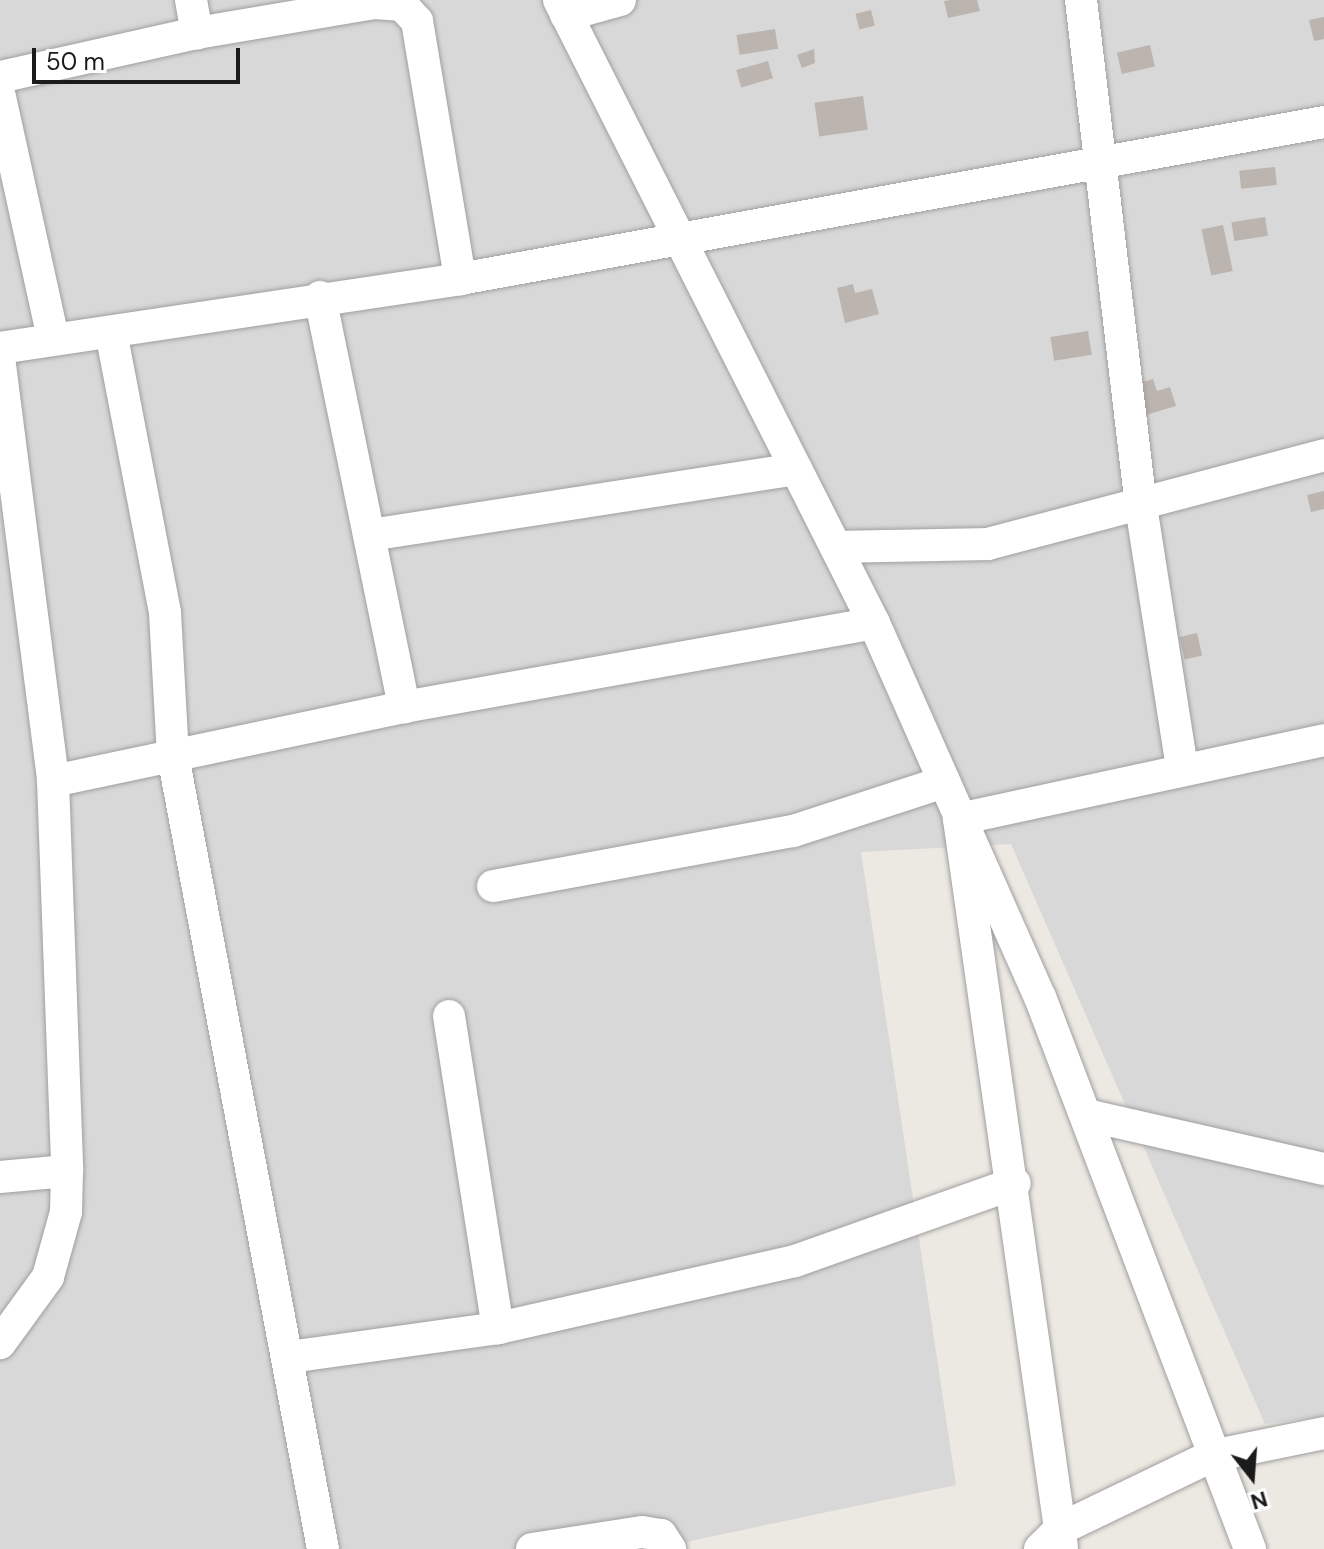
<!DOCTYPE html>
<style>
body{margin:0}
#map{position:relative;width:1324px;height:1549px;overflow:hidden;background:#ece8e2;font-family:"DM Sans",sans-serif}
div>[style]{position:absolute}
.residential>*{inset:0;background:#d9d8d8}
.building>*{inset:0;background:#bcb4af;transform-origin:0 0}
.roads{filter:drop-shadow(0 0 2px #9f9f9f) drop-shadow(0 0 2px #9f9f9f)}
.minor>*{height:32px;margin:-16px;padding:0 16px;transform-origin:16px;border-radius:16px;background:#fff}
span{translate:-50% -50%;white-space:nowrap;text-align:center;line-height:1.15;-webkit-text-stroke:6px #fff;paint-order:stroke}
.north{position:absolute;left:1212px;top:1437px;width:80px;height:80px;-webkit-text-stroke:6px #fff;paint-order:stroke;rotate:163deg;font-size:22px;font-weight:700;line-height:32px;text-align:center;color:#1b1b1b}
.north::after{content:'';display:block;margin:auto;width:28px;height:36px;background:#1b1b1b;clip-path:polygon(50% 0,100% 100%,50% 72%,0 100%)}
.scale{position:absolute;left:32px;top:48px;width:208px;height:36px;box-sizing:border-box;border:4px solid #1b1b1b;border-top:0;padding-left:10px;font-size:24px;line-height:28px;white-space:nowrap;color:#1b1b1b;-webkit-text-stroke:6px #fff;paint-order:stroke}
</style>
<div id="map">
<div class="residential">
<i style="clip-path:polygon(0 0,1324px 0,1324px 1416px,1265px 1424px,1011px 844px,861px 852px,956px 1485px,652px 1549px,0 1549px)"></i>
</div>
<div class="building">
<i style="clip-path:polygon(951px 0,977px 0,980px 11px,948px 18px,944px 1px)"></i>
<i style="left:871px;top:10px;width:16px;height:16px;rotate:76deg"></i>
<i style="clip-path:polygon(1324px 17px,1324px 39px,1314px 41px,1309px 20px)"></i>
<i style="left:775px;top:29px;width:20px;height:39px;rotate:81deg"></i>
<i style="left:1150px;top:45px;width:22px;height:34px;rotate:77deg"></i>
<i style="clip-path:polygon(814px 49px,815px 63px,802px 68px,797px 55px)"></i>
<i style="left:768px;top:61px;width:18px;height:33px;rotate:74deg"></i>
<i style="left:863px;top:96px;width:34px;height:49px;rotate:82deg"></i>
<i style="left:1275px;top:167px;width:18px;height:36px;rotate:84deg"></i>
<i style="left:1265px;top:217px;width:19px;height:34px;rotate:81deg"></i>
<i style="left:1223px;top:225px;width:47px;height:22px;rotate:78deg"></i>
<i style="clip-path:polygon(853px 284px,855px 293px,872px 289px,879px 314px,845px 323px,837px 288px)"></i>
<i style="left:1088px;top:331px;width:24px;height:38px;rotate:81deg"></i>
<i style="clip-path:polygon(1153px 379px,1157px 391px,1170px 387px,1176px 406px,1142px 416px,1133px 385px)"></i>
<i style="clip-path:polygon(1324px 491px,1324px 509px,1311px 512px,1307px 495px)"></i>
<i style="left:1197px;top:633px;width:23px;height:18px;rotate:77deg"></i>
</div>
<div class="roads">
<div class="minor">
<i style="left:191px;top:0;width:34px;rotate:80deg"></i>
<i style="left:559px;top:0;width:698px;rotate:63.18deg"></i>
<i style="left:874px;top:623px;width:409px;rotate:66.1deg"></i>
<i style="left:1040px;top:997px;width:591px;rotate:69.17deg"></i>
<i style="left:1081px;top:0;width:510px;rotate:83.24deg"></i>
<i style="left:1141px;top:506px;width:264px;rotate:81.1deg"></i>
<i style="left:566px;top:15px;width:56px;rotate:-15.5deg"></i>
<i style="left:0;top:77px;width:202px;rotate:-12.6deg"></i>
<i style="left:197px;top:33px;width:180px;rotate:-9.6deg"></i>
<i style="left:374px;top:3px;width:28px;rotate:4deg"></i>
<i style="left:402px;top:5px;width:22px;rotate:47deg"></i>
<i style="left:417px;top:21px;width:262px;rotate:80.5deg"></i>
<i style="left:0;top:97px;width:248px;rotate:77.6deg"></i>
<i style="left:320px;top:297px;width:419px;rotate:78.4deg"></i>
<i style="left:111px;top:332px;width:286px;rotate:79.1deg"></i>
<i style="left:165px;top:613px;width:143px;rotate:86.8deg"></i>
<i style="left:173px;top:756px;width:807px;rotate:79.29deg"></i>
<i style="left:0;top:348px;width:465px;rotate:-8.5deg"></i>
<i style="left:460px;top:279px;width:878px;rotate:-10.3deg"></i>
<i style="left:0;top:365px;width:419px;rotate:82.7deg"></i>
<i style="left:53px;top:781px;width:390px;rotate:87.9deg"></i>
<i style="left:67px;top:1171px;width:41px;rotate:91.4deg"></i>
<i style="left:66px;top:1212px;width:67px;rotate:105.5deg"></i>
<i style="left:48px;top:1277px;width:82px;rotate:126deg"></i>
<i style="left:370px;top:535px;width:431px;rotate:-8.8deg"></i>
<i style="left:836px;top:547px;width:152px;rotate:-1.1deg"></i>
<i style="left:988px;top:544px;width:348px;rotate:-14.8deg"></i>
<i style="left:53px;top:781px;width:359px;rotate:-11.9deg"></i>
<i style="left:404px;top:707px;width:477px;rotate:-10.1deg"></i>
<i style="left:493px;top:886px;width:305px;rotate:-10.4deg"></i>
<i style="left:793px;top:831px;width:159px;rotate:-18deg"></i>
<i style="left:449px;top:1016px;width:316px;rotate:81.1deg"></i>
<i style="left:1086px;top:1115px;width:244px;rotate:12.8deg"></i>
<i style="left:0;top:1177px;width:67px;rotate:-5.1deg"></i>
<i style="left:290px;top:1357px;width:210px;rotate:-7.9deg"></i>
<i style="left:498px;top:1328px;width:304px;rotate:-12.7deg"></i>
<i style="left:795px;top:1261px;width:233px;rotate:-19.5deg"></i>
<i style="left:532px;top:1549px;width:111px;rotate:-8.8deg"></i>
<i style="left:642px;top:1532px;width:19px;rotate:9deg"></i>
<i style="left:661px;top:1535px;width:17px;rotate:57deg"></i>
<i style="left:1040px;top:1549px;width:28px;rotate:-45deg"></i>
<i style="left:1060px;top:1529px;width:717px;rotate:-98.1deg"></i>
<i style="left:959px;top:819px;width:373px;rotate:-12.2deg"></i>
<i style="left:1062px;top:1549px;width:20px;rotate:-96deg"></i>
<i style="left:1060px;top:1529px;width:169px;rotate:-25.7deg"></i>
<i style="left:1212px;top:1456px;width:114px;rotate:-11.6deg"></i>
</div>
</div>
<div class="north">N</div>
<div class="scale">50 m</div>
</div>
